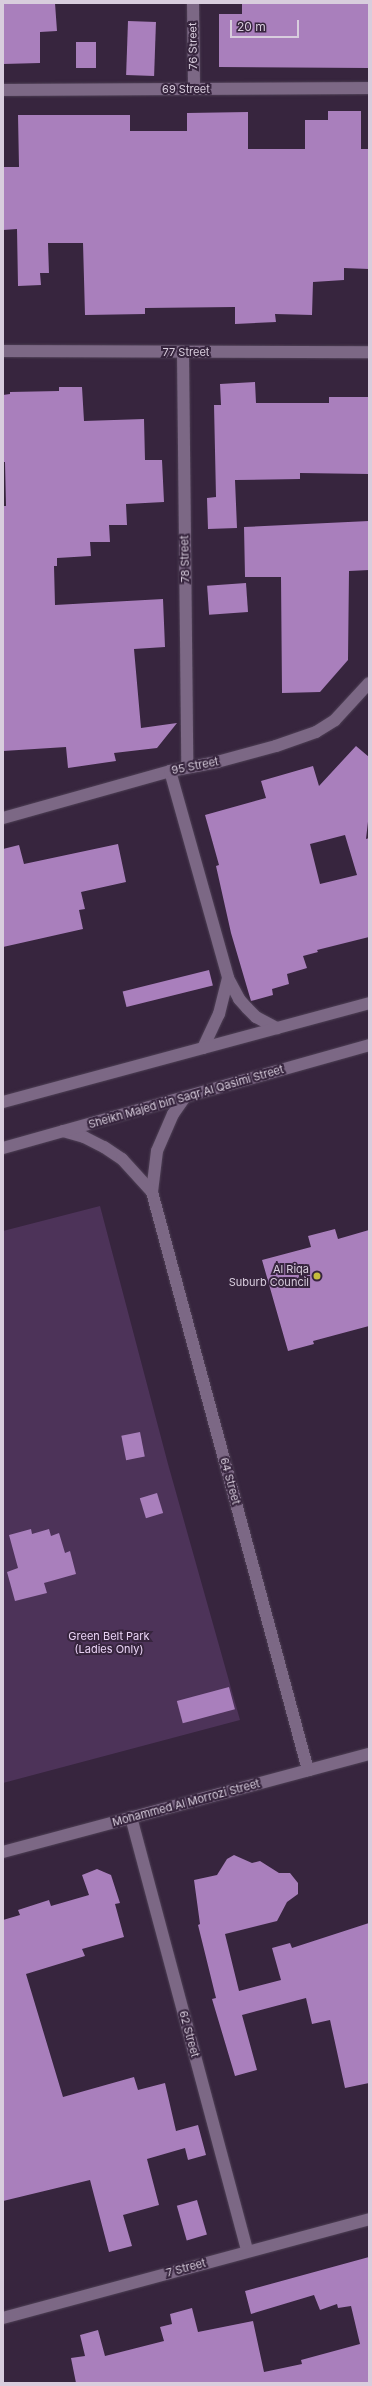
<!DOCTYPE html>
<style>
body{margin:0}
#map{position:relative;width:372px;height:2386px;overflow:hidden;background:#37253e;font-family:Inter,sans-serif}
div>[style]{position:absolute}
.green>*{inset:0;background:#4d3359}
.building>*{inset:0;background:#a97fbc;transform-origin:0 0}
.roads{filter:drop-shadow(0 0 1px #4e4055) drop-shadow(0 0 1px #4e4055)}
.minor>*{height:12px;margin:-6px;padding:0 6px;transform-origin:6px;border-radius:6px;background:#7c6885}
.secondary>*{height:12px;margin:-6px;padding:0 6px;transform-origin:6px;border-radius:6px;background:#7c6885}
.dots>*{width:11px;height:11px;translate:-50% -50%;box-sizing:border-box;border:2px solid #37253e;border-radius:50%}
span{translate:-50% -50%;white-space:nowrap;text-align:center;line-height:1.15;-webkit-text-stroke:4px #37253e;paint-order:stroke}
.street-label{font-size:11px;color:#d8cddd}
.poi-label{font-size:11px;color:#d8cddd}
.right{translate:-100% -50%;text-align:right}
.park-label{font-size:11px;color:#ead3f5}
.frame{position:absolute;inset:0;border:4px solid #d8cddd;pointer-events:none}
.scale{position:absolute;left:230px;top:20px;width:69px;height:18px;box-sizing:border-box;border:2px solid #d8cddd;border-top:0;padding-left:5px;font-size:12px;line-height:14px;white-space:nowrap;color:#d8cddd;-webkit-text-stroke:3px #37253e;paint-order:stroke}
</style>
<div id="map">
<div class="green">
<i style="clip-path:polygon(100px 1206px,168px 1464px,240px 1720px,3px 1783px,3px 1231px)"></i>
</div>
<div class="building">
<i style="clip-path:polygon(3px 3px,55px 3px,57px 31px,40px 32px,40px 63px,3px 64px)"></i>
<i style="clip-path:polygon(242px 3px,369px 3px,369px 68px,219px 67px,219px 14px,242px 14px)"></i>
<i style="left:128px;top:21px;width:28px;height:54px;rotate:2deg"></i>
<i style="left:76px;top:42px;width:20px;height:26px"></i>
<i style="clip-path:polygon(328px 111px,361px 111px,361px 149px,369px 149px,369px 269px,344px 268px,344px 280px,313px 282px,312px 315px,275px 314px,276px 322px,235px 324px,235px 307px,145px 308px,145px 314px,85px 315px,83px 243px,48px 243px,49px 273px,40px 273px,41px 285px,18px 286px,17px 229px,3px 230px,3px 167px,19px 167px,18px 115px,130px 115px,130px 131px,187px 131px,187px 113px,248px 112px,248px 149px,305px 149px,305px 120px,328px 120px)"></i>
<i style="clip-path:polygon(255px 382px,256px 403px,329px 403px,329px 397px,369px 397px,369px 474px,300px 473px,300px 479px,235px 480px,237px 528px,208px 529px,207px 498px,216px 497px,214px 405px,221px 405px,220px 384px)"></i>
<i style="clip-path:polygon(59px 387px,82px 387px,84px 421px,144px 419px,145px 460px,162px 460px,164px 502px,126px 504px,127px 525px,109px 525px,110px 542px,90px 542px,91px 556px,57px 558px,57px 566px,54px 566px,55px 605px,163px 599px,165px 647px,134px 649px,141px 728px,177px 723px,157px 748px,114px 753px,116px 761px,68px 768px,66px 747px,3px 751px,3px 506px,6px 506px,5px 462px,3px 462px,3px 395px,10px 394px,10px 392px,59px 391px)"></i>
<i style="clip-path:polygon(369px 521px,369px 570px,349px 571px,348px 660px,320px 692px,282px 693px,281px 577px,245px 577px,244px 527px)"></i>
<i style="left:246px;top:583px;width:29px;height:39px;rotate:86deg"></i>
<i style="clip-path:polygon(evenodd,356px 746px,369px 757px,369px 813px,366px 839px,369px 838px,369px 937px,317px 950px,318px 952px,303px 956px,307px 968px,287px 974px,289px 984px,272px 989px,273px 995px,251px 1001px,231px 933px,216px 866px,219px 865px,205px 815px,266px 798px,261px 781px,313px 766px,319px 786px,356px 746px,345px 835px,357px 875px,320px 884px,310px 844px,345px 835px)"></i>
<i style="clip-path:polygon(118px 844px,126px 882px,81px 892px,85px 909px,79px 910px,83px 929px,3px 947px,3px 849px,19px 845px,24px 864px)"></i>
<i style="left:209px;top:970px;width:16px;height:89px;rotate:76deg"></i>
<i style="clip-path:polygon(335px 1229px,338px 1239px,369px 1230px,369px 1326px,313px 1341px,314px 1344px,288px 1351px,262px 1260px,311px 1247px,308px 1236px)"></i>
<i style="left:140px;top:1432px;width:25px;height:19px;rotate:79deg"></i>
<i style="left:157px;top:1493px;width:21px;height:18px;rotate:73deg"></i>
<i style="clip-path:polygon(31px 1529px,32px 1534px,49px 1529px,51px 1536px,59px 1533px,65px 1553px,70px 1551px,76px 1574px,44px 1583px,47px 1593px,15px 1601px,7px 1572px,18px 1568px,9px 1535px)"></i>
<i style="left:229px;top:1687px;width:23px;height:54px;rotate:75deg"></i>
<i style="clip-path:polygon(234px 1855px,252px 1863px,260px 1861px,279px 1873px,290px 1873px,298px 1883px,298px 1894px,287px 1902px,277px 1921px,225px 1934px,239px 1991px,281px 1980px,272px 1948px,290px 1943px,292px 1948px,369px 1923px,369px 2083px,345px 2088px,330px 2020px,312px 2024px,306px 1998px,242px 2015px,257px 2070px,235px 2076px,212px 1999px,216px 1998px,198px 1925px,200px 1924px,194px 1880px,217px 1875px,227px 1859px)"></i>
<i style="clip-path:polygon(97px 1869px,111px 1875px,120px 1903px,115px 1904px,124px 1937px,82px 1949px,85px 1956px,26px 1974px,63px 2097px,134px 2077px,138px 2090px,165px 2083px,176px 2131px,198px 2125px,206px 2155px,188px 2160px,185px 2148px,147px 2159px,159px 2205px,123px 2215px,132px 2246px,109px 2252px,90px 2180px,3px 2201px,3px 1920px,20px 1915px,18px 1910px,49px 1900px,51px 1906px,89px 1895px,82px 1875px)"></i>
<i style="left:197px;top:2200px;width:36px;height:21px;rotate:74deg"></i>
<i style="clip-path:polygon(369px 2257px,369px 2383px,76px 2383px,71px 2358px,85px 2356px,80px 2335px,98px 2330px,105px 2356px,164px 2341px,160px 2327px,172px 2324px,170px 2314px,192px 2308px,198px 2332px,253px 2321px,264px 2372px,302px 2364px,301px 2360px,360px 2344px,351px 2306px,338px 2308px,337px 2304px,320px 2310px,314px 2295px,251px 2314px,245px 2291px)"></i>
</div>
<div class="roads">
<div class="minor">
<i style="left:193px;top:3px;width:86px;rotate:89.3deg"></i>
<i style="left:3px;top:90px;width:366px;rotate:-0.3deg"></i>
<i style="left:3px;top:351px;width:366px;rotate:0.2deg"></i>
<i style="left:183px;top:352px;width:415px;rotate:89.4deg"></i>
<i style="left:170px;top:771px;width:215px;rotate:74.3deg"></i>
<i style="left:228px;top:978px;width:24px;rotate:62deg"></i>
<i style="left:239px;top:999px;width:12px;rotate:48deg"></i>
<i style="left:247px;top:1008px;width:13px;rotate:45deg"></i>
<i style="left:256px;top:1017px;width:24px;rotate:28deg"></i>
<i style="left:3px;top:818px;width:173px;rotate:-15.7deg"></i>
<i style="left:170px;top:771px;width:48px;rotate:-10.8deg"></i>
<i style="left:217px;top:762px;width:61px;rotate:-15.2deg"></i>
<i style="left:276px;top:746px;width:42px;rotate:-19.3deg"></i>
<i style="left:316px;top:732px;width:22px;rotate:-32deg"></i>
<i style="left:335px;top:720px;width:50px;rotate:-47.4deg"></i>
<i style="left:203px;top:1048px;width:38px;rotate:-65deg"></i>
<i style="left:219px;top:1014px;width:37px;rotate:-76deg"></i>
<i style="left:185px;top:1097px;width:21px;rotate:125deg"></i>
<i style="left:173px;top:1114px;width:40px;rotate:113.4deg"></i>
<i style="left:157px;top:1151px;width:41px;rotate:97deg"></i>
<i style="left:152px;top:1192px;width:599px;rotate:74.9deg"></i>
<i style="left:63px;top:1131px;width:22px;rotate:16deg"></i>
<i style="left:84px;top:1137px;width:22px;rotate:27deg"></i>
<i style="left:104px;top:1147px;width:22px;rotate:34deg"></i>
<i style="left:122px;top:1159px;width:45px;rotate:47.7deg"></i>
<i style="left:131px;top:1817px;width:449px;rotate:75deg"></i>
<i style="left:3px;top:1852px;width:379px;rotate:-15deg"></i>
<i style="left:3px;top:2318px;width:379px;rotate:-15.1deg"></i>
</div>
<div class="secondary">
<i style="left:3px;top:1102px;width:379px;rotate:-15.1deg"></i>
<i style="left:3px;top:1148px;width:380px;rotate:-15.7deg"></i>
</div>
</div>
<div class="dots">
<i style="left:317px;top:1276px;background:#c5bc3d"></i>
</div>
<div class="street-label">
<span style="left:193px;top:46px;rotate:-91deg">76 Street</span>
<span style="left:186px;top:89px">69 Street</span>
<span style="left:186px;top:352px">77 Street</span>
<span style="left:185px;top:559px;rotate:-91deg">78 Street</span>
<span style="left:195px;top:766px;rotate:-11deg">95 Street</span>
<span style="left:186px;top:1097px;rotate:-16deg">Sheikh Majed bin Saqr Al Qasimi Street</span>
<span style="left:230px;top:1481px;rotate:75deg">64 Street</span>
<span style="left:186px;top:1803px;rotate:-15deg">Mohammed Al Morrozi Street</span>
<span style="left:189px;top:2034px;rotate:75deg">62 Street</span>
<span style="left:186px;top:2268px;rotate:-15deg">7 Street</span>
</div>
<div class="poi-label">
<span class="right" style="left:309px;top:1276px">Al Riqa<br>Suburb Council</span>
</div>
<div class="park-label">
<span style="left:109px;top:1643px">Green Belt Park<br>(Ladies Only)</span>
</div>
<div class="frame"></div>
<div class="scale">20 m</div>
</div>
